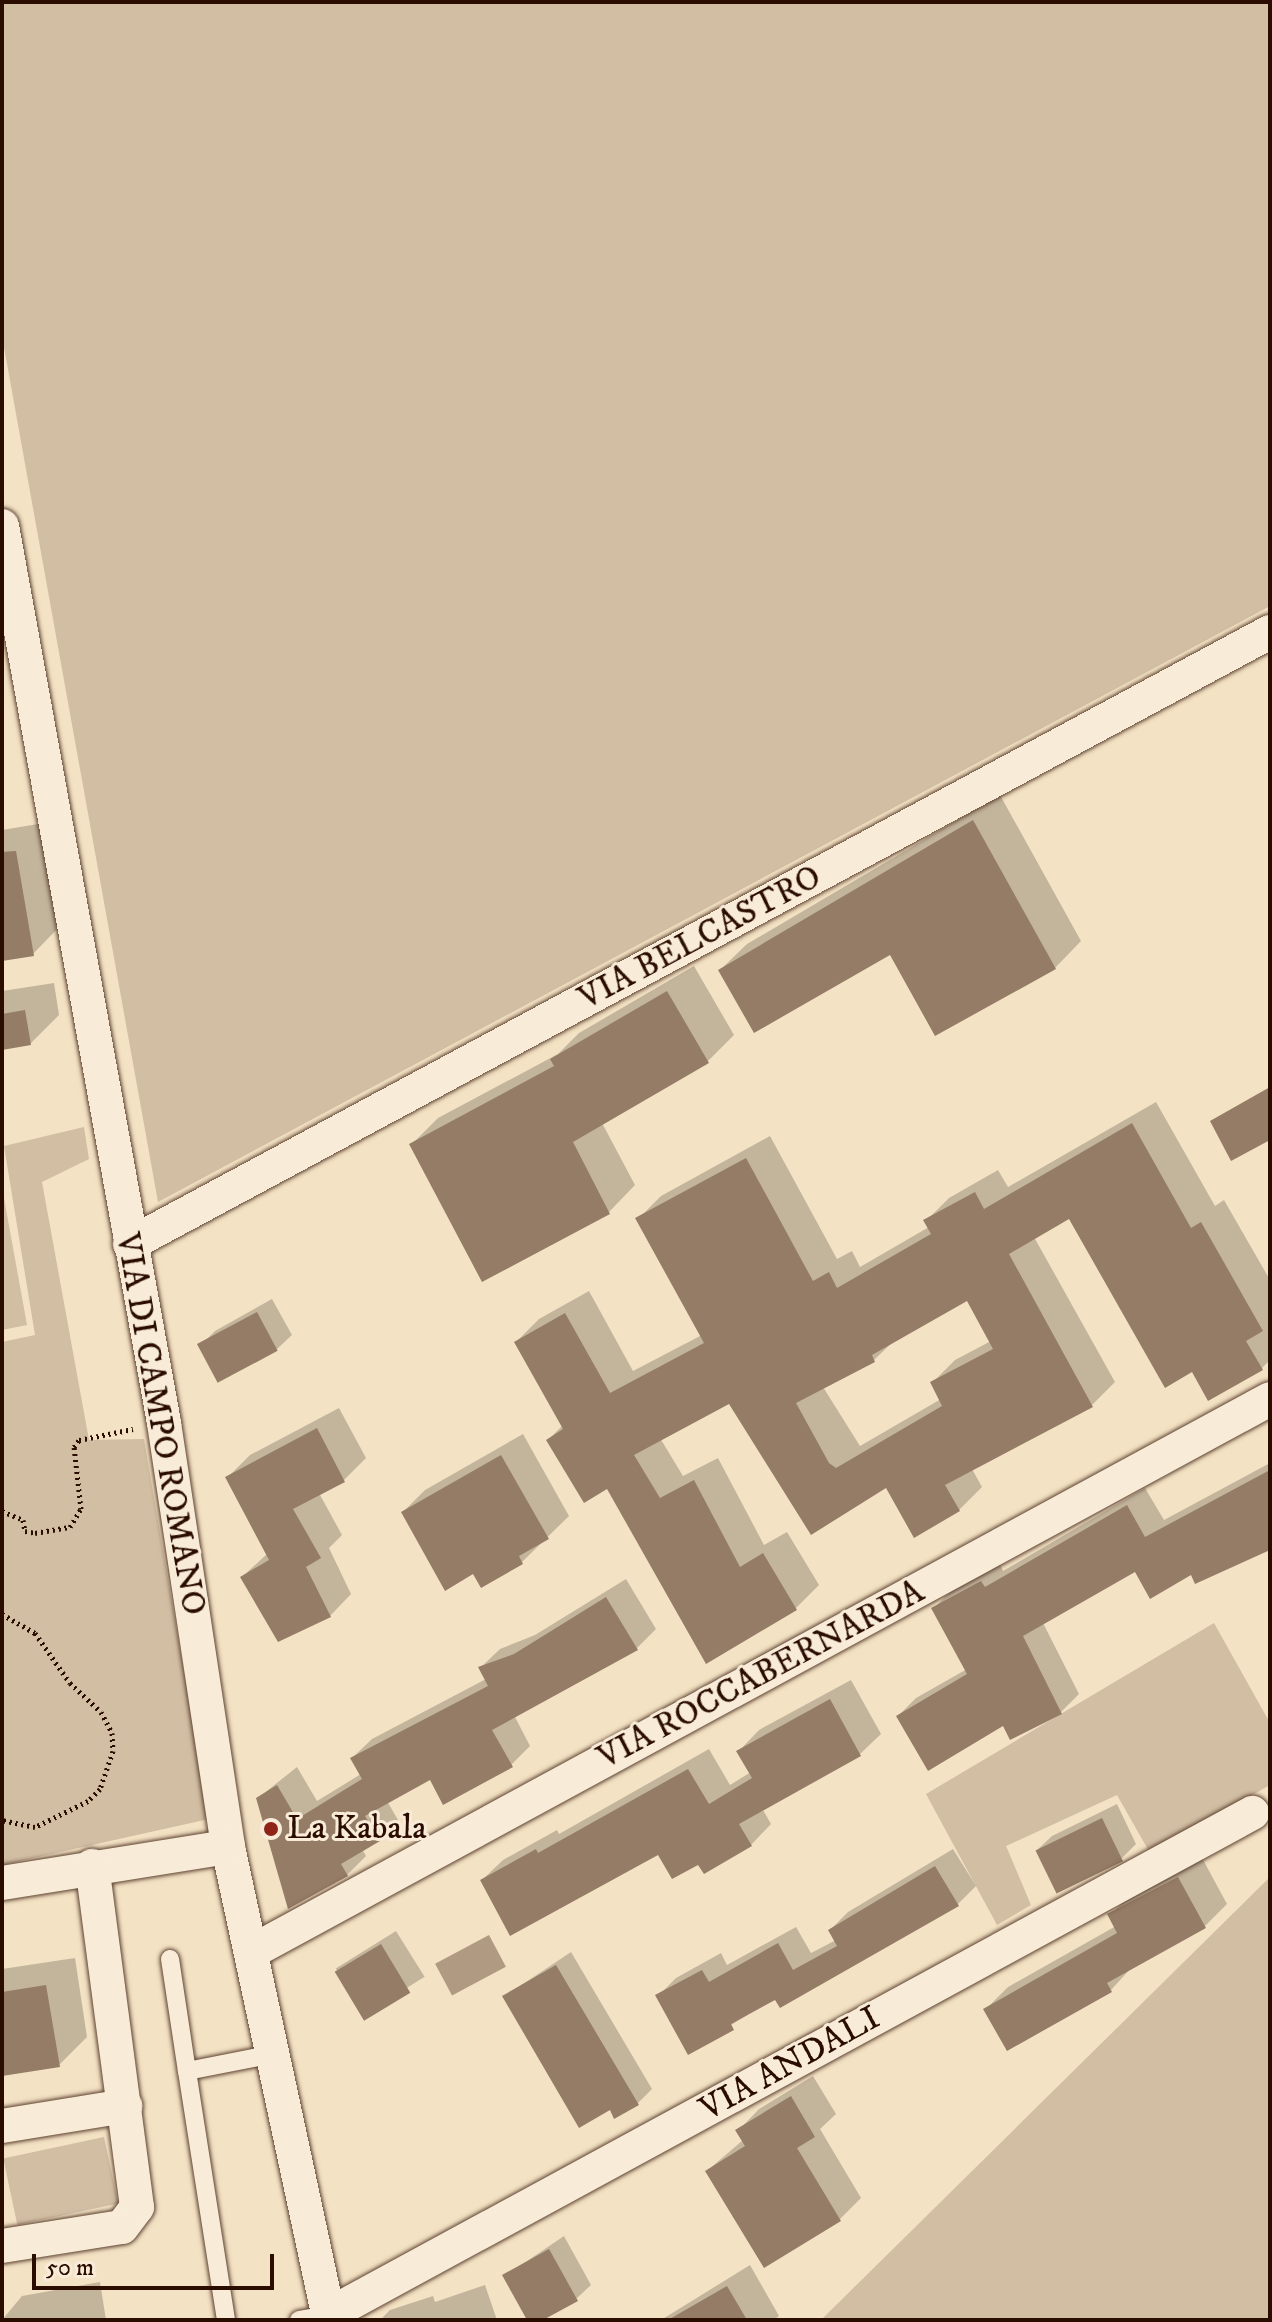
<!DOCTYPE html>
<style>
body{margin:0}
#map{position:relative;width:1272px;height:2322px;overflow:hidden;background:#f4e2c4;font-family:"IM FELL DW Pica",serif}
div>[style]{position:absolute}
.green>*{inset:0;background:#d2bea3;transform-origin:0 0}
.water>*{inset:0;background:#b09a81;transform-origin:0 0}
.shadow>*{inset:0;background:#0003;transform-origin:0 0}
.building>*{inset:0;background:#947c66;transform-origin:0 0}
.path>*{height:5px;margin-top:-2.5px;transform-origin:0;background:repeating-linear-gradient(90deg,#2b0d00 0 2px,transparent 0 6px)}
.roads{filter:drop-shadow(0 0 2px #5d4231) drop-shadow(0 0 2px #5d4231)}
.service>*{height:18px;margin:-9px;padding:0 9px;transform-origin:9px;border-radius:9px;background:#f8ecd9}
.minor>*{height:34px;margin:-17px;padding:0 17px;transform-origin:17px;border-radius:17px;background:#f8ecd9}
.dots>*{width:22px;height:22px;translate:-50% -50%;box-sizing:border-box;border:4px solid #f8ecd9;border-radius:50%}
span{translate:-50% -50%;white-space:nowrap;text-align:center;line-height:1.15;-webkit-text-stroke:6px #f8ecd9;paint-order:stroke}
.street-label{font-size:34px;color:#2b0d00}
.poi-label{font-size:34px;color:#2b0d00}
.left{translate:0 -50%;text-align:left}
.frame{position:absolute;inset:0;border:4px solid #2b0d00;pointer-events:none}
.scale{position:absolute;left:32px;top:2254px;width:242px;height:36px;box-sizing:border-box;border:4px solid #2b0d00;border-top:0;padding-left:10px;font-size:24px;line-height:28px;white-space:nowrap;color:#2b0d00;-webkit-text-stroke:6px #f8ecd9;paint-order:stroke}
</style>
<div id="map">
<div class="green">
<i style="clip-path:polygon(2px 2px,1270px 2px,1270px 606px,158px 1202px,2px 336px)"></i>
<i style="clip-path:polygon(84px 1127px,89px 1159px,42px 1182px,89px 1440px,144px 1439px,209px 1819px,2px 1865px,2px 1342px,35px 1335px,4px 1146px)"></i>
<i style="clip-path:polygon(2px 1187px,27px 1325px,2px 1330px)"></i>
<i style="clip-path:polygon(1214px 1623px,1270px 1723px,1270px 1785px,1150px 1853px,1117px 1795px,1006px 1846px,1031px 1905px,997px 1925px,926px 1794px)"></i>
<i style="clip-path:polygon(1270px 1877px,1270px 2320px,821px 2320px)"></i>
<i style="left:104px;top:2137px;width:68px;height:103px;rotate:78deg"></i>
</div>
<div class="water">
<i style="left:489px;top:1935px;width:36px;height:61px;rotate:62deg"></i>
</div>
<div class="shadow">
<i style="clip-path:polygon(1000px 795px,1081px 941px,1055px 968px,891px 953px,720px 970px,747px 944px)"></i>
<i style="clip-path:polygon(44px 823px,61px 925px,33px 954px,2px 959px,2px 830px)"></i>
<i style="clip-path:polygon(694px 966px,734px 1035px,708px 1061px,602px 1123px,635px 1185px,609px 1212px,412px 1144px,438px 1118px,558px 1054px,579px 1033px)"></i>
<i style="clip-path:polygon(54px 983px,59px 1015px,30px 1044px,2px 1048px,2px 991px)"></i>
<i style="clip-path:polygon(evenodd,1156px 1102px,1215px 1206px,1224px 1200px,1270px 1280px,1270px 1360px,1262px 1368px,1193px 1369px,1070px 1216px,1034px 1237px,1115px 1382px,1092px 1405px,972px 1469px,982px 1487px,959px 1510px,886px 1485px,812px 1532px,730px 1401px,660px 1438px,683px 1476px,718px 1458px,764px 1545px,787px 1532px,819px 1585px,796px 1608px,608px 1486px,548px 1440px,563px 1425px,516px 1342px,539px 1319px,589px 1291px,633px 1371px,702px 1335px,638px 1219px,661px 1196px,770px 1136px,837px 1259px,852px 1251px,860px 1267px,929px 1227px,926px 1221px,949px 1198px,998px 1170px,1008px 1187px,1156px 1102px,968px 1298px,991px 1341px,955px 1360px,932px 1383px,941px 1399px,860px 1446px,823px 1387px,874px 1360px,895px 1340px,968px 1298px)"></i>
<i style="clip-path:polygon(272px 1299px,292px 1335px,277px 1349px,220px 1381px,201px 1345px,215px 1331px)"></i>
<i style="clip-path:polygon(339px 1408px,366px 1458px,344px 1480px,319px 1493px,342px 1535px,329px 1548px,351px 1594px,330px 1616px,242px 1577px,268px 1553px,228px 1477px,250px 1455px)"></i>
<i style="clip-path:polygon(523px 1434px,569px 1516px,522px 1562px,403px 1512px,425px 1490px)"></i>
<i style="clip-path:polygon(1270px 1463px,1270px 1547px,1191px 1573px,1136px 1569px,1043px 1623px,1079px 1694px,1061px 1712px,1011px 1738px,1004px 1723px,898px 1716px,916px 1698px,967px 1669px,934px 1608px,952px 1590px,1000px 1564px,1003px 1571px,1145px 1488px,1164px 1520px)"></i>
<i style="clip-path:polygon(626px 1579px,656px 1629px,637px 1648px,514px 1715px,530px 1746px,511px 1765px,431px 1777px,387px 1801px,398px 1820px,362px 1849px,366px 1856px,347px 1875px,258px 1798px,297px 1767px,317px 1801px,361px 1774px,352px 1758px,372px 1739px,486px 1679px,480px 1668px,500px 1649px,535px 1635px)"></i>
<i style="clip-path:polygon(851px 1680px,881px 1734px,860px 1754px,763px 1810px,771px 1824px,751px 1845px,699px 1862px,659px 1852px,482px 1880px,503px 1860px,557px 1830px,559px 1834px,709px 1749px,730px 1785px,751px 1772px,739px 1751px,759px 1730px)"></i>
<i style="clip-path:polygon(1117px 1804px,1136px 1844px,1121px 1859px,1037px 1850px,1052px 1836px)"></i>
<i style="clip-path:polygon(953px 1849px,976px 1886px,958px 1904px,776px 1997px,688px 2052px,658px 1996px,676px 1978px,721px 1953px,727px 1965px,796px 1927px,811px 1953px,836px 1940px,830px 1930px,848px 1912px)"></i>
<i style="clip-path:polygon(1201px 1856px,1227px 1904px,1205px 1926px,1132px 1967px,1111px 1990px,986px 2009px,1008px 1987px,1116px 1926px,1110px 1915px,1132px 1893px)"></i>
<i style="left:396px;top:1931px;width:54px;height:71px;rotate:58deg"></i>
<i style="clip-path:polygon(571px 1952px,652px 2089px,638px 2103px,610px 2107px,505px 1996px)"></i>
<i style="clip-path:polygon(75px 1958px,87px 2037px,59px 2065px,2px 2074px,2px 1969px)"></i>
<i style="clip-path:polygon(813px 2076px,836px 2114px,820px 2129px,861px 2198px,839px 2220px,707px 2171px,743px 2140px,738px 2131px,759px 2109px)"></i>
<i style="clip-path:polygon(564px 2236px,591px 2285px,576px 2299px,530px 2320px,505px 2276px)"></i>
<i style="clip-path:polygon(750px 2265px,779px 2316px,774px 2320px,661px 2320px)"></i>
<i style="clip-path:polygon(100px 2282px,106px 2320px,2px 2320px,22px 2296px)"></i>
<i style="clip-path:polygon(485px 2285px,497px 2320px,380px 2320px,390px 2310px,433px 2296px,435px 2302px)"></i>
</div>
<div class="building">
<i style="clip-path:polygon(973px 820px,1056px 969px,935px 1036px,890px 955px,754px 1033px,718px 970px)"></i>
<i style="clip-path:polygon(16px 851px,34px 956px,2px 961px,2px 852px)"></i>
<i style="clip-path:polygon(667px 991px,709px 1063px,573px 1142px,610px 1214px,482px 1282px,409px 1144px,554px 1066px,550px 1059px)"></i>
<i style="clip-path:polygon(25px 1010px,31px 1045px,2px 1050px,2px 1014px)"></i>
<i style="clip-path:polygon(1270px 1087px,1270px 1140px,1231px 1161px,1210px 1121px)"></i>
<i style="clip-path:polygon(evenodd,1132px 1123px,1191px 1228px,1201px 1222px,1263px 1331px,1246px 1341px,1263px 1370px,1208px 1401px,1192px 1372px,1165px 1388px,1069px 1219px,1009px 1254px,1093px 1407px,945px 1485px,960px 1511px,914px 1538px,886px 1488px,811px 1535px,729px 1404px,634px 1455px,660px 1498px,694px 1480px,740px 1567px,763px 1553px,797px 1610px,706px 1664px,607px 1489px,584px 1503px,546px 1440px,563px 1429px,514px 1342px,565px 1313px,610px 1393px,704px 1343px,635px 1218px,746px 1158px,813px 1281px,829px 1272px,837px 1288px,931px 1234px,923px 1220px,975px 1192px,984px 1209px,1132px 1123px,967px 1301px,993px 1349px,930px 1382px,942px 1406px,836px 1468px,829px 1463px,796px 1403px,875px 1362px,872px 1355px,967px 1301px)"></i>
<i style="left:257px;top:1312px;width:44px;height:68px;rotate:62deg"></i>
<i style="clip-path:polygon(317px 1428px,345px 1482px,293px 1509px,321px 1558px,306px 1567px,331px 1617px,278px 1642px,240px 1577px,269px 1560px,225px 1477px)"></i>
<i style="clip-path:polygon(501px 1455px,549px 1539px,519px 1556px,523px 1564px,481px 1588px,473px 1574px,445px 1591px,401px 1512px)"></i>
<i style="clip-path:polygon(1270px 1470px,1270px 1550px,1195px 1584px,1191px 1575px,1150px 1599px,1135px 1572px,1023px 1636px,1062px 1714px,1010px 1740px,1003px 1726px,928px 1771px,896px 1716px,967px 1674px,931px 1608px,981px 1581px,985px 1587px,1127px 1505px,1145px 1537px)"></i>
<i style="clip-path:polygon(606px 1597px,638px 1650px,492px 1730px,513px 1767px,443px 1805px,430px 1780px,365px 1816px,380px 1841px,341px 1864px,348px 1876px,288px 1909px,256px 1798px,277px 1785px,297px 1819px,362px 1779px,350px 1758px,488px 1686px,478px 1667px,514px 1654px)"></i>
<i style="clip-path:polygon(830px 1699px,861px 1756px,739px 1824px,752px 1846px,704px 1874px,698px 1865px,672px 1879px,658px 1855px,510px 1936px,480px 1880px,536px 1849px,538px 1853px,688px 1769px,709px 1804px,752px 1778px,736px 1751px)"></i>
<i style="left:1102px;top:1818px;width:48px;height:74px;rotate:64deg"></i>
<i style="clip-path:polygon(935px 1866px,959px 1906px,780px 2008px,775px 2000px,731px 2024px,734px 2030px,688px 2055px,655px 1995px,702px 1970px,709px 1982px,778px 1943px,793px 1970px,837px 1946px,828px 1930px)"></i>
<i style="clip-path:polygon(1178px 1877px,1206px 1928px,1107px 1983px,1112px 1992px,1007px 2051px,983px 2009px,1117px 1933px,1107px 1914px)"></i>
<i style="left:381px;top:1944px;width:57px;height:54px;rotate:59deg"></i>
<i style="clip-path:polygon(556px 1965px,639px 2105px,614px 2119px,610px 2110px,579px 2128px,502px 1996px)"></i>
<i style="clip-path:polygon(46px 1985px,60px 2067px,2px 2076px,2px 1992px)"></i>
<i style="clip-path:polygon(791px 2096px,815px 2137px,797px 2148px,841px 2221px,764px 2268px,705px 2171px,745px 2146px,735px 2130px)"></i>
<i style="clip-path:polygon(549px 2249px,578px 2301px,543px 2320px,527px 2320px,502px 2275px)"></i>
<i style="clip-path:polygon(727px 2286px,747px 2320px,668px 2320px)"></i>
</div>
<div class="path">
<i style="left:2px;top:1511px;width:23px;rotate:23deg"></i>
<i style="left:23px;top:1520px;width:11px;rotate:80deg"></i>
<i style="left:25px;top:1531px;width:10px;rotate:11deg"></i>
<i style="left:35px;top:1533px;width:36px;rotate:-10deg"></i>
<i style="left:70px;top:1527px;width:21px;rotate:-59deg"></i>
<i style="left:81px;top:1509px;width:62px;rotate:-96.4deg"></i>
<i style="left:74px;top:1447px;width:9px;rotate:-54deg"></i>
<i style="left:79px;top:1440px;width:55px;rotate:-11.5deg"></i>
<i style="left:2px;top:1614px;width:38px;rotate:30deg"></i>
<i style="left:35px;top:1633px;width:61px;rotate:55deg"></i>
<i style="left:70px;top:1683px;width:42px;rotate:43.1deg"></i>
<i style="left:101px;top:1712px;width:24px;rotate:62deg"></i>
<i style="left:112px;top:1733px;width:18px;rotate:87deg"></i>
<i style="left:113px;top:1751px;width:40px;rotate:108.9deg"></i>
<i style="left:100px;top:1789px;width:17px;rotate:135deg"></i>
<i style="left:88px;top:1801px;width:59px;rotate:153.9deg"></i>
<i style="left:35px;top:1827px;width:34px;rotate:-168deg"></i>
</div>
<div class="roads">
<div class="service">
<i style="left:170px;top:1959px;width:113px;rotate:81.4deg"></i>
<i style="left:226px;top:2320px;width:252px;rotate:-98.9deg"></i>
<i style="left:187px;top:2071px;width:89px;rotate:-11.1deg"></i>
<i style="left:299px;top:2320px;width:29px;rotate:-10deg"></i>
</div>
<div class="minor">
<i style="left:2px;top:526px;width:912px;rotate:79.76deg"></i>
<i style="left:164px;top:1423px;width:429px;rotate:81.4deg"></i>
<i style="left:228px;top:1847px;width:484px;rotate:77.9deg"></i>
<i style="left:130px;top:1244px;width:1294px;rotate:-28.23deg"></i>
<i style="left:2px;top:1883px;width:229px;rotate:-9.1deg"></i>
<i style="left:253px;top:1951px;width:1157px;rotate:-28.49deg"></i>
<i style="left:2px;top:2126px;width:125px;rotate:-9.2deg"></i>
<i style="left:2px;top:2246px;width:121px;rotate:-9deg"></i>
<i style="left:122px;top:2227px;width:25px;rotate:-53deg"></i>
<i style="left:137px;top:2207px;width:344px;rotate:-97.5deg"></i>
<i style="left:328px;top:2315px;width:1052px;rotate:-28.51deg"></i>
</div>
</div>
<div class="dots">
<i style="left:271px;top:1829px;background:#8f2418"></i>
</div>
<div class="street-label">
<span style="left:700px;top:938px;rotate:-28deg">VIA BELCASTRO</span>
<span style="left:160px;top:1424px;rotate:80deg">VIA DI CAMPO ROMANO</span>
<span style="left:761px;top:1675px;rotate:-28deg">VIA ROCCABERNARDA</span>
<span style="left:790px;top:2064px;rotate:-29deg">VIA ANDALI</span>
</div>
<div class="poi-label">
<span class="left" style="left:287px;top:1829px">La Kabala</span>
</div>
<div class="frame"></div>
<div class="scale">50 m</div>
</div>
